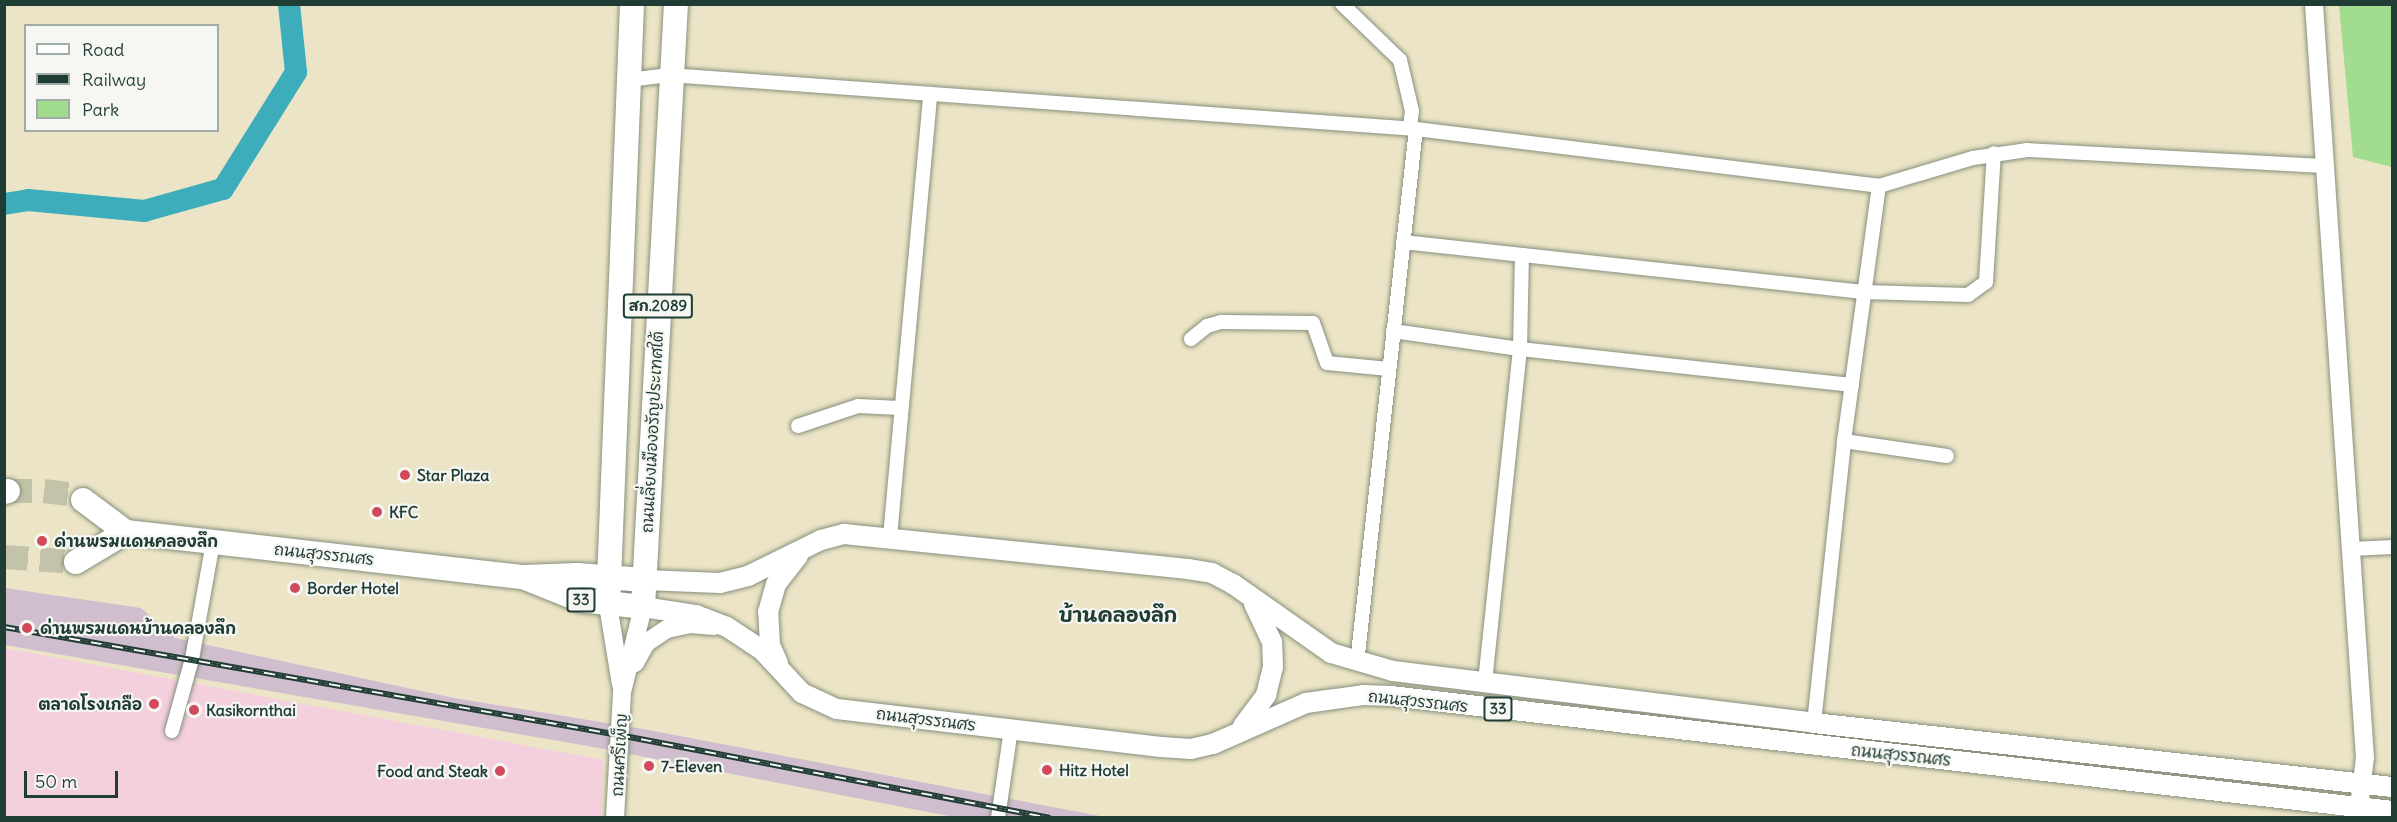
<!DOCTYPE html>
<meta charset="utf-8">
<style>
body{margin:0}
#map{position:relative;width:2397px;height:822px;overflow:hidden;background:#ece4c6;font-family:Delius,"Playpen Sans Thai",sans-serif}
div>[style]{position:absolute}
.built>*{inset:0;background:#f4cfde}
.industrial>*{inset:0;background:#d0bdce}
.green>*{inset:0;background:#a2dc8e}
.river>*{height:22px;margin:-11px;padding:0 11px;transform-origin:11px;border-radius:11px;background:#3eadbb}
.highway-tunnel>*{height:24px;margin-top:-12px;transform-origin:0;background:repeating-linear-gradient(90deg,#c3c3a9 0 24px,transparent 0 36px)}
.roads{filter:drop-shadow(0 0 2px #86907d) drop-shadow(0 0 2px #86907d)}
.street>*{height:14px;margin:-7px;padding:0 7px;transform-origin:7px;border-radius:7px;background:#fff}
.secondary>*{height:18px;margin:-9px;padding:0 9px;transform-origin:9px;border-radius:9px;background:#fff}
.primary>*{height:20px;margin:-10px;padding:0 10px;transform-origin:10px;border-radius:10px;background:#fff}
.highway>*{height:24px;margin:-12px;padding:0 12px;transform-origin:12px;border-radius:12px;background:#fff}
.rail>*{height:6px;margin-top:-3px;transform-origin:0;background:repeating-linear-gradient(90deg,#f6f6f2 0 11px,#1f3d34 0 22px);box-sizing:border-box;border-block:2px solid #1f3d34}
.dots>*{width:16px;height:16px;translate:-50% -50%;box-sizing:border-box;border:3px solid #f6f6f2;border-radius:50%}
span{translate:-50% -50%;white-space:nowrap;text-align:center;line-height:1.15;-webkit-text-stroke:4.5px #f6f6f2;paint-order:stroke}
.shield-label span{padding:2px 4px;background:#f6f6f2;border:2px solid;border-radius:4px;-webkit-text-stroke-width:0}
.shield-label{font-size:15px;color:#1f3d34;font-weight:700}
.street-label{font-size:16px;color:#1f3d34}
.poi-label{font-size:16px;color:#1f3d34;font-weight:700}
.left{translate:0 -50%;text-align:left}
.right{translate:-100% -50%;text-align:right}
.quarter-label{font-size:20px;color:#1f3d34;font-weight:700}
.frame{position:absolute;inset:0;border:6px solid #1f3d34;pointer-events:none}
.legend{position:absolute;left:24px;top:24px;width:195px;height:108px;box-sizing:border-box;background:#f6f6f2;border:2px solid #a0aca6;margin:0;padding:8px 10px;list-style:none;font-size:18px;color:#1f3d34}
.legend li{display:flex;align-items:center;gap:12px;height:30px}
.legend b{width:30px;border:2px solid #a0aca6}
.scale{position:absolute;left:24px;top:771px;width:94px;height:27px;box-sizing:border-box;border:3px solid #1f3d34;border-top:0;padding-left:8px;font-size:18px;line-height:21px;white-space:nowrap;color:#1f3d34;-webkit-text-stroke:4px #f6f6f2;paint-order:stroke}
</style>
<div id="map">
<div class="built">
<i style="clip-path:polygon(4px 648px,603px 760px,601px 817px,5px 817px)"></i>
</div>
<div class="industrial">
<i style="clip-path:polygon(5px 588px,141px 608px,175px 638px,454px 698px,643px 729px,1105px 817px,954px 817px,588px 746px,5px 645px)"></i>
</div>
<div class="green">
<i style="clip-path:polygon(2339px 5px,2392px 5px,2392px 167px,2353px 157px)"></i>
</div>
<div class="river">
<i style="left:4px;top:204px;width:24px;rotate:-9deg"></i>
<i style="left:28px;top:200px;width:117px;rotate:5.4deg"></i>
<i style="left:144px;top:211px;width:82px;rotate:-15.6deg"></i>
<i style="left:223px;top:189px;width:138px;rotate:-58deg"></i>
<i style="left:296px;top:72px;width:68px;rotate:-95.9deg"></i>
</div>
<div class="highway-tunnel">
<i style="left:8px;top:491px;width:36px"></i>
<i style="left:44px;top:491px;width:34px;rotate:7deg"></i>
<i style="left:78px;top:495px;width:7px;rotate:45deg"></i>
<i style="left:4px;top:557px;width:72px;rotate:4deg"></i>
</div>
<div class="roads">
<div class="street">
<i style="left:1342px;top:4px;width:81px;rotate:44deg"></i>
<i style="left:1400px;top:60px;width:52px;rotate:76.8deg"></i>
<i style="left:1412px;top:111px;width:17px;rotate:97deg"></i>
<i style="left:629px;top:80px;width:40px;rotate:-7.1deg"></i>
<i style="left:669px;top:75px;width:749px;rotate:4.13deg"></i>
<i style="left:1416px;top:129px;width:466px;rotate:7deg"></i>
<i style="left:1879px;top:186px;width:98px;rotate:-16.6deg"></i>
<i style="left:1973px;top:158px;width:55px;rotate:-8.4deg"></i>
<i style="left:2027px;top:150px;width:299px;rotate:3.1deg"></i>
<i style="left:1403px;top:242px;width:463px;rotate:6.2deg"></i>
<i style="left:1863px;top:292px;width:105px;rotate:1.6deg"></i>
<i style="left:1968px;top:295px;width:22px;rotate:-36deg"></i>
<i style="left:1986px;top:282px;width:129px;rotate:-86.5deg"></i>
<i style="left:1393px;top:331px;width:128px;rotate:8.1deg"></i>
<i style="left:1520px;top:349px;width:334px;rotate:6.2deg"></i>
<i style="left:1191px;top:339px;width:21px;rotate:-39deg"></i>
<i style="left:1207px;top:326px;width:15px;rotate:-16deg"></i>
<i style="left:1221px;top:322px;width:92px;rotate:0.6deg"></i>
<i style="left:1313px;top:323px;width:42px;rotate:70.7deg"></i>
<i style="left:1327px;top:363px;width:62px;rotate:5.5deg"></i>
<i style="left:798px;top:426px;width:63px;rotate:-18.4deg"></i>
<i style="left:858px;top:406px;width:42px;rotate:2.7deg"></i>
<i style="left:1844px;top:441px;width:104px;rotate:8.3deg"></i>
<i style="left:890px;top:537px;width:445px;rotate:-84.8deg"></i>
<i style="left:2351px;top:549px;width:41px;rotate:-2.8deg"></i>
<i style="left:1357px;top:663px;width:537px;rotate:-83.7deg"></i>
<i style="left:1485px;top:682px;width:335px;rotate:-84deg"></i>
<i style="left:1520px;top:349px;width:94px;rotate:-88.8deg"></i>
<i style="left:1814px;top:723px;width:284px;rotate:-83.9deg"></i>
<i style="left:1844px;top:441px;width:257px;rotate:-82.2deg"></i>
<i style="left:172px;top:731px;width:75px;rotate:-74.5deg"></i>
<i style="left:192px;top:659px;width:119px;rotate:-79.8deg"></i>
<i style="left:998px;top:818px;width:90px;rotate:-81.7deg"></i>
</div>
<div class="secondary">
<i style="left:2314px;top:4px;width:755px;rotate:86.13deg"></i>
<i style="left:2365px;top:757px;width:50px;rotate:96.8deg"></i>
<i style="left:608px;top:605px;width:80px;rotate:80.7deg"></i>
<i style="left:635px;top:663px;width:23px;rotate:-61deg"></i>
<i style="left:646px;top:643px;width:25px;rotate:-34deg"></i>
<i style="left:667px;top:629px;width:24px;rotate:-12deg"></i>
<i style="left:690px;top:624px;width:24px;rotate:5deg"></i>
<i style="left:615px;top:818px;width:126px;rotate:-86.8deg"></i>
<i style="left:622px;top:692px;width:88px;rotate:-76.1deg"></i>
</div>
<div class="primary">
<i style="left:645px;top:580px;width:75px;rotate:2.3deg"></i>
<i style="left:720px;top:583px;width:29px;rotate:-14deg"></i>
<i style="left:748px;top:576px;width:81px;rotate:-26.3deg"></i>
<i style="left:821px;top:540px;width:24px;rotate:-15deg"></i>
<i style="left:844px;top:534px;width:346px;rotate:5.8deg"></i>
<i style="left:1188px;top:569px;width:24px;rotate:9deg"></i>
<i style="left:1212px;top:573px;width:24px;rotate:28deg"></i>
<i style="left:1233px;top:584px;width:120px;rotate:35.1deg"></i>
<i style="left:1331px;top:653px;width:65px;rotate:16.2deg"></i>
<i style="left:1393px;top:671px;width:424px;rotate:7deg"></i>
<i style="left:1814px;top:723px;width:582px;rotate:6.32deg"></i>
<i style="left:643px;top:607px;width:54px;rotate:8.6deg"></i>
<i style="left:696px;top:615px;width:33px;rotate:21deg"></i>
<i style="left:727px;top:627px;width:42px;rotate:33.3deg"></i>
<i style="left:762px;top:650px;width:59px;rotate:47.1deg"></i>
<i style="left:802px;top:693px;width:38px;rotate:25deg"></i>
<i style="left:837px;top:709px;width:326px;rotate:6.7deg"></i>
<i style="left:1161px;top:747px;width:30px;rotate:4deg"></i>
<i style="left:1191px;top:749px;width:23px;rotate:-13deg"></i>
<i style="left:1213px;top:744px;width:102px;rotate:-23.8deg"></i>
<i style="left:1306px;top:703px;width:59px;rotate:-7.9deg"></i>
<i style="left:1364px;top:695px;width:27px;rotate:2deg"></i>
<i style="left:1391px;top:696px;width:1008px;rotate:6.55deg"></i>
<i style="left:778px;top:663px;width:20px;rotate:-114deg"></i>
<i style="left:770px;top:645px;width:33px;rotate:-93deg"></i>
<i style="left:768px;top:612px;width:29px;rotate:-74deg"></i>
<i style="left:776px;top:584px;width:36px;rotate:-52deg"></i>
<i style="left:1243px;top:726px;width:39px;rotate:-53deg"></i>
<i style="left:1266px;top:695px;width:29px;rotate:-76deg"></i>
<i style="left:1273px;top:667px;width:25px;rotate:-92deg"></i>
<i style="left:1272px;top:642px;width:42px;rotate:-115.3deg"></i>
</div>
<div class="highway">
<i style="left:4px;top:492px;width:4px;rotate:-14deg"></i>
<i style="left:83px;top:500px;width:54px;rotate:36.7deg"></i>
<i style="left:126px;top:532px;width:400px;rotate:6.5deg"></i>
<i style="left:523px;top:577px;width:54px;rotate:-2.1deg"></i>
<i style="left:577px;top:575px;width:68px;rotate:4.2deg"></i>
<i style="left:76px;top:562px;width:58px;rotate:-31deg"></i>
<i style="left:523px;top:577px;width:61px;rotate:22deg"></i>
<i style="left:580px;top:600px;width:63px;rotate:6.3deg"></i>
<i style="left:643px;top:607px;width:604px;rotate:-86.87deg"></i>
<i style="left:608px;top:605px;width:601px;rotate:-87.71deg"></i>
</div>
</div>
<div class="rail">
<i style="left:4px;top:627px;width:624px;rotate:9.96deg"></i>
<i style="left:619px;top:735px;width:439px;rotate:10.9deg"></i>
</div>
<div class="dots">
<i style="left:405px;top:475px;background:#d1495b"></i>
<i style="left:377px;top:512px;background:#d1495b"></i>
<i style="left:42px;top:541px;background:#d1495b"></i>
<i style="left:295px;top:588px;background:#d1495b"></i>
<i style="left:27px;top:628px;background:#d1495b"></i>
<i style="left:154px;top:704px;background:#d1495b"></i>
<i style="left:194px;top:710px;background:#d1495b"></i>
<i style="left:649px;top:766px;background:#d1495b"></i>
<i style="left:1047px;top:770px;background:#d1495b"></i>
<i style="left:500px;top:771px;background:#d1495b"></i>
</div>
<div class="shield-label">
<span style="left:658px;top:306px">สก.2089</span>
<span style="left:581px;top:600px">33</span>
<span style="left:1498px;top:709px">33</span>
</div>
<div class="street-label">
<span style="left:652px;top:432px;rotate:-87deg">ถนนเลี่ยงเมืองอรัญประเทศใต้</span>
<span style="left:324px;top:554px;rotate:6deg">ถนนสุวรรณศร</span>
<span style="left:1418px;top:701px;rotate:6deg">ถนนสุวรรณศร</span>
<span style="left:926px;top:719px;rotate:7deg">ถนนสุวรรณศร</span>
<span style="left:619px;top:755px;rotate:-87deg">ถนนศรีเพ็ญ</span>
<span style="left:1901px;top:755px;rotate:6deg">ถนนสุวรรณศร</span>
</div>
<div class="poi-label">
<span class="left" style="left:417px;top:475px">Star Plaza</span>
<span class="left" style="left:389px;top:512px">KFC</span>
<span class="left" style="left:54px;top:541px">ด่านพรมแดนคลองลึก</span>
<span class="left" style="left:307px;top:588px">Border Hotel</span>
<span class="left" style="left:40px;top:628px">ด่านพรมแดนบ้านคลองลึก</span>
<span class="right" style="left:142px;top:704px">ตลาดโรงเกลือ</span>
<span class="left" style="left:206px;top:710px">Kasikornthai</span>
<span class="left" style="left:661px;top:766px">7-Eleven</span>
<span class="left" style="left:1059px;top:770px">Hitz Hotel</span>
<span class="right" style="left:488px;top:771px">Food and Steak</span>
</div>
<div class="quarter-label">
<span style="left:1118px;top:614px">บ้านคลองลึก</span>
</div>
<div class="frame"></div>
<ul class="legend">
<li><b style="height:8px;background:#fff"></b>Road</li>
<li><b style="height:8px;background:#1f3d34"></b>Railway</li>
<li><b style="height:16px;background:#a2dc8e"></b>Park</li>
</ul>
<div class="scale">50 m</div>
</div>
